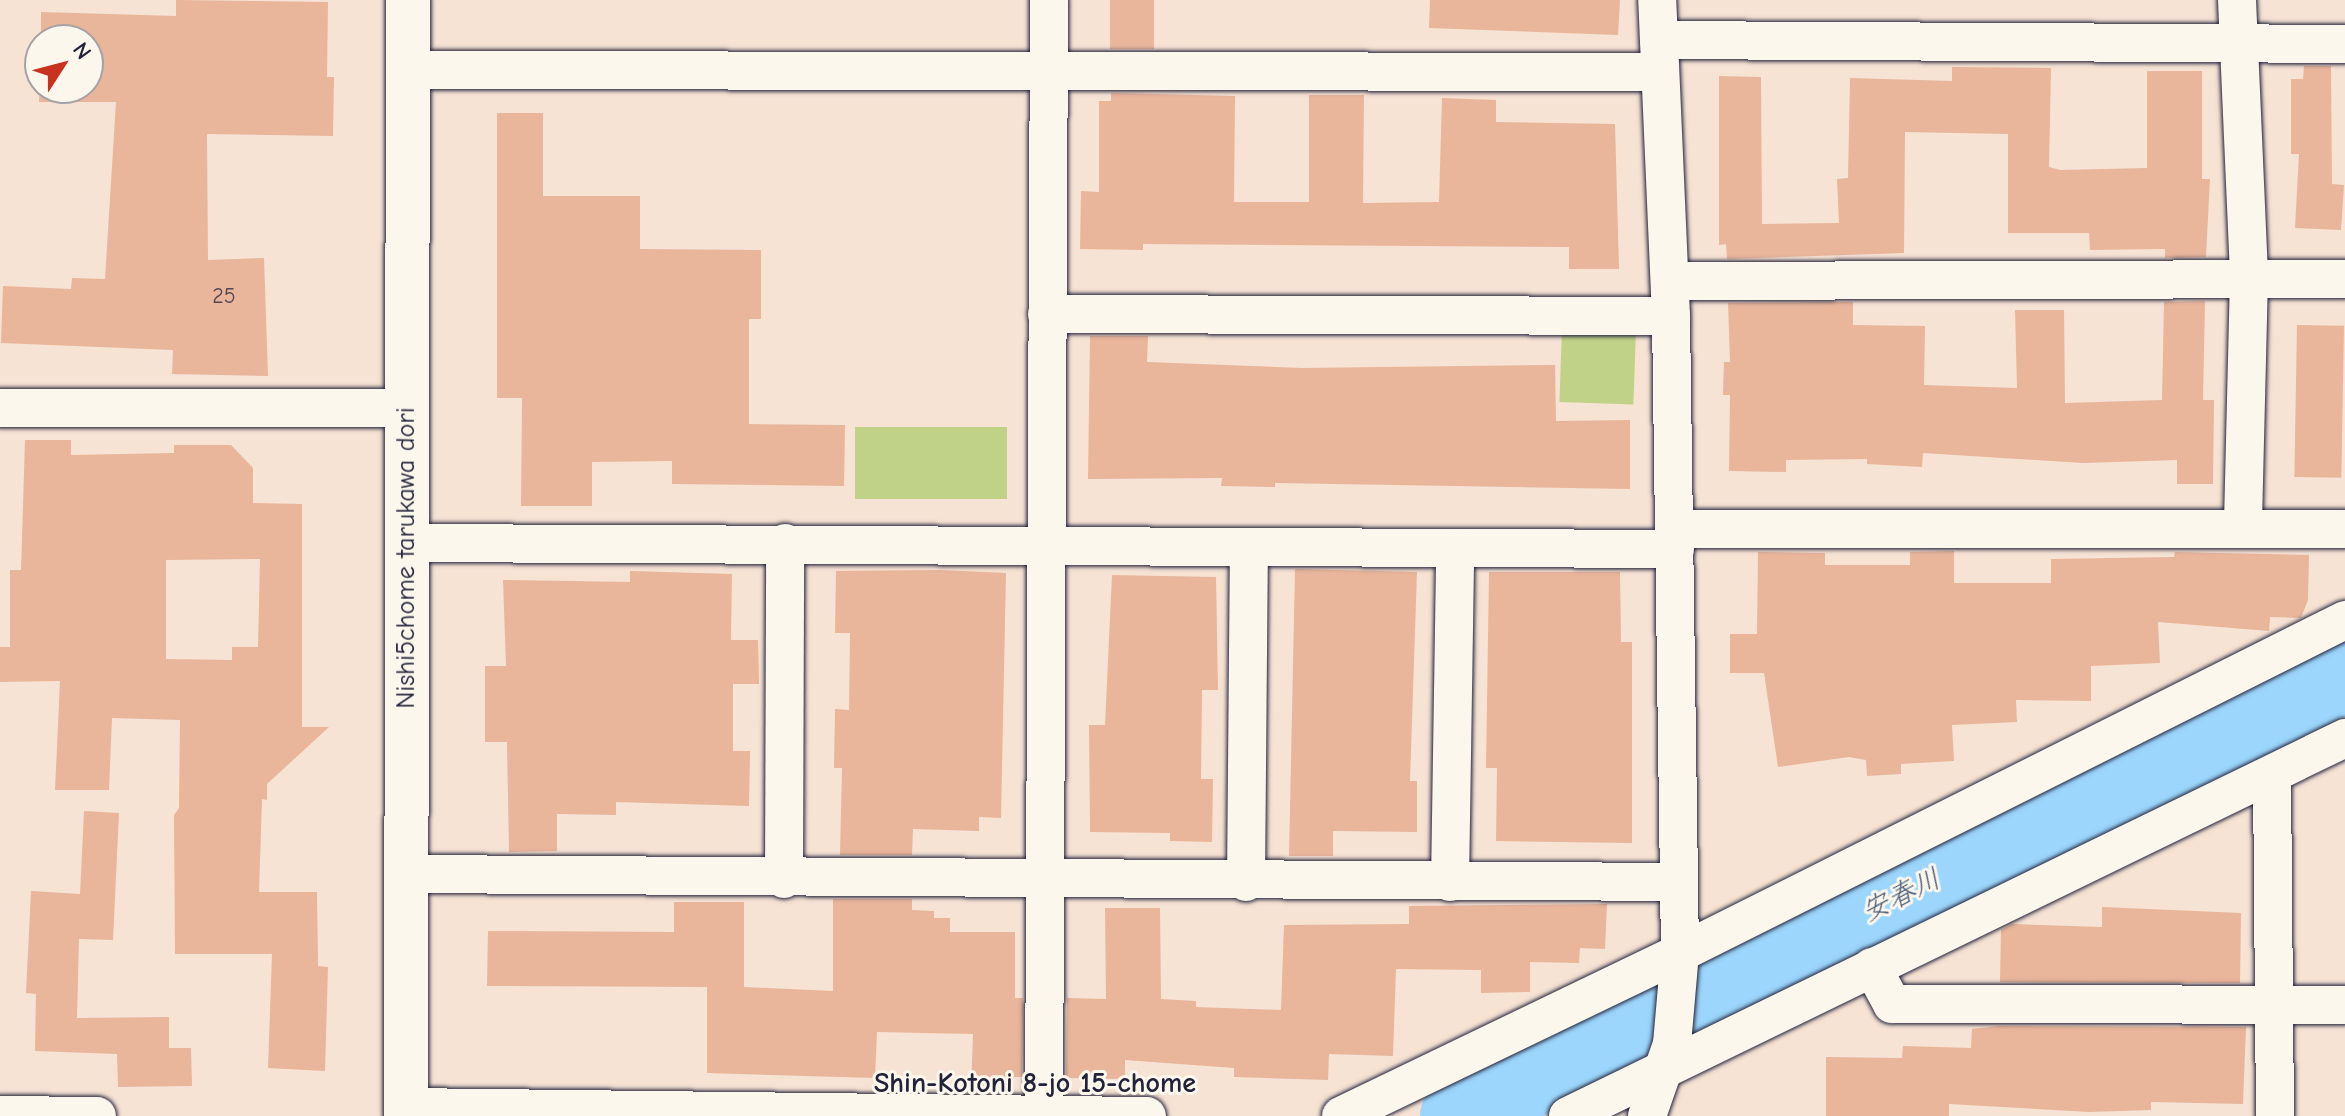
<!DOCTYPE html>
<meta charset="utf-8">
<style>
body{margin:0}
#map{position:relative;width:2345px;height:1116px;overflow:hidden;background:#f6e3d4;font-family:"Comic Neue","Klee One",sans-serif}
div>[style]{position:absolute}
.green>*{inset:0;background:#bfd288;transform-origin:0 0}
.river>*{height:76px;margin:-38px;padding:0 38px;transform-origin:38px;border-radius:38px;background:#9cd6fc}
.building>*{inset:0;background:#e9b59b;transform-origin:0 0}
.roads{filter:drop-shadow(0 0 2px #22223b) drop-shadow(0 0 2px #22223b)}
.minor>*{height:38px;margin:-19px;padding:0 19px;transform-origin:19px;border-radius:19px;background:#fbf7ec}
.secondary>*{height:44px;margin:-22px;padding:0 22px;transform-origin:22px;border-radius:22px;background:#fbf7ec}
span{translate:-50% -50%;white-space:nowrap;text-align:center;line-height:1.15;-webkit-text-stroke:6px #fbf7ec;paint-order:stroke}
.number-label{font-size:22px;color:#544753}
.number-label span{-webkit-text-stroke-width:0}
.street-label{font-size:26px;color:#22223b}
.water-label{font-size:28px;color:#475875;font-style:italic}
.neighbourhood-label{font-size:28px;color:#22223b;font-weight:700}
.north{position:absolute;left:24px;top:24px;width:80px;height:80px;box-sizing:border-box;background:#fbf7ec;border:2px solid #a4a2a5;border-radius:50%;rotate:54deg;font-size:22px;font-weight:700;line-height:32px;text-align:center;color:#22223b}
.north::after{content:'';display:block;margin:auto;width:28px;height:36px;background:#c8321e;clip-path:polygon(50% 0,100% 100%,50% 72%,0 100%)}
</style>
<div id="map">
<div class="green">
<i style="left:1562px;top:328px;width:74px;height:74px;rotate:2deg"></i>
<i style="left:855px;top:427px;width:152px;height:72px"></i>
</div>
<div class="river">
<i style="left:1458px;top:1116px;width:991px;rotate:-26.49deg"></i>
</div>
<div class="building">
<i style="clip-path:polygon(176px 0,328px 2px,327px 77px,334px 77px,333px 136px,207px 134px,208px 260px,264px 258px,268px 376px,172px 374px,173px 350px,1px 343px,3px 286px,71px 289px,72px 278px,105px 279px,116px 102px,39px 102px,40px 72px,40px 88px,88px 88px,88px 40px,41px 40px,41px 12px,176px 16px)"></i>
<i style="left:1110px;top:0;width:44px;height:49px"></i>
<i style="clip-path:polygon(1430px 0,1620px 0,1618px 35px,1429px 28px)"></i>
<i style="clip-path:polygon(2304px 66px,2331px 66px,2332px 184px,2344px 185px,2341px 230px,2295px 228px,2299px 154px,2291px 154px,2291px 79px,2303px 79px)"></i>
<i style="clip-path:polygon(1952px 67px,2051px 68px,2049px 167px,2060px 170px,2147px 168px,2147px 71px,2202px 71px,2202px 179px,2210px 179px,2206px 257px,2165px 258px,2165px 249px,2090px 250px,2089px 233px,2008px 233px,2008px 134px,1905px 132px,1904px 253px,1727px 259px,1726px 244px,1719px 245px,1719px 76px,1761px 77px,1762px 224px,1839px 223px,1837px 179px,1848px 178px,1850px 78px,1952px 81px)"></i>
<i style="clip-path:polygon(1111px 93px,1235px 96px,1234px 202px,1309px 202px,1309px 95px,1364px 95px,1363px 203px,1439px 202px,1442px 98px,1496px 100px,1496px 122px,1615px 124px,1619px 269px,1569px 269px,1569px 247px,1143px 244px,1143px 250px,1080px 249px,1081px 191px,1099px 192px,1099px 101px,1111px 101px)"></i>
<i style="clip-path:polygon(497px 113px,543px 113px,543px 196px,640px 196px,640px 249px,761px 250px,761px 319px,749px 319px,749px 424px,845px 425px,844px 486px,672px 484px,672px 461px,592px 462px,592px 506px,521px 506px,522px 398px,497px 398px)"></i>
<i style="clip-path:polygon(2205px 301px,2203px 400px,2214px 400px,2213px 484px,2177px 484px,2177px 460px,2083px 463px,1923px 453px,1922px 467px,1867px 464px,1867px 459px,1786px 460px,1786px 472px,1729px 471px,1730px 395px,1723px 395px,1724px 362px,1730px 362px,1728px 303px,1853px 302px,1853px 325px,1925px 326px,1924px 385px,2017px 388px,2015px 310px,2064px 310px,2065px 403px,2162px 400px,2164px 302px)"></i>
<i style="left:2297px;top:325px;width:47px;height:152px;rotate:1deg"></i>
<i style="clip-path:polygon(1090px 336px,1148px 336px,1147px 362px,1302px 368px,1555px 365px,1556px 421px,1630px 420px,1630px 489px,1275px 483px,1275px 487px,1221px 486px,1222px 478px,1088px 479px)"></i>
<i style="clip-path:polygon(evenodd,25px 440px,71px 440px,71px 455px,174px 453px,174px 445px,231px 445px,253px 468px,253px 503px,302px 504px,302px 727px,329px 727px,267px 784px,267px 800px,262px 799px,259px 892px,317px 892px,318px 966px,328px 967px,325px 1071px,268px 1068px,272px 954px,175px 954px,174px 815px,179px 808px,180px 720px,112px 718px,109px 790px,55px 790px,60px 681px,0 682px,0 647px,10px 647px,10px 570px,21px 570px,25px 440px,260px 559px,258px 647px,232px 647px,232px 660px,166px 659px,166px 560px,260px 559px)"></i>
<i style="clip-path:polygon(1954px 551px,1954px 583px,2051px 583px,2051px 559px,2174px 557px,2175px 552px,2309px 555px,2308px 600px,2301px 618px,2270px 617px,2269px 631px,2158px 622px,2160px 663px,2091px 666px,2091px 701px,2016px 700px,2017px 722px,1952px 725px,1954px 761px,1901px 764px,1901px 774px,1867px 776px,1866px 760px,1849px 757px,1778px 767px,1764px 673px,1730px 673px,1730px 634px,1757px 634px,1758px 552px,1825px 553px,1825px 565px,1910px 565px,1910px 552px)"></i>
<i style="clip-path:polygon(1295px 569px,1417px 572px,1410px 781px,1417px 781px,1417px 832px,1333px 831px,1333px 856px,1289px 856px)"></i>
<i style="clip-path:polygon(939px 570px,1006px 573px,1001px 818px,979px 817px,979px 831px,913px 829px,912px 855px,840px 855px,842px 768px,834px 768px,835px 709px,849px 710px,850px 633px,835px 633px,836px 571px)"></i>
<i style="clip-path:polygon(630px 571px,732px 574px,731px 640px,758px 640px,759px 684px,733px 684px,733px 751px,750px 751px,749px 806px,616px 802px,616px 815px,557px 814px,557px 851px,509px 852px,507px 742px,485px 742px,485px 666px,506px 666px,503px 580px,630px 582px)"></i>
<i style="clip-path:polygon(1489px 572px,1620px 572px,1621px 642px,1632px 642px,1632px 843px,1496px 841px,1497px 768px,1486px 768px)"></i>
<i style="clip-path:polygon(1112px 575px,1216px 577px,1218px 690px,1202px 690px,1201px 779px,1213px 779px,1212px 842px,1170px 841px,1170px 833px,1090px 832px,1089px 725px,1105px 725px)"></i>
<i style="clip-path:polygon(84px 811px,119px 813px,113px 940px,79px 939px,77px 1018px,169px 1017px,169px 1048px,191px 1048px,192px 1086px,118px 1087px,117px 1054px,35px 1051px,36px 994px,26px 993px,31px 891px,80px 894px)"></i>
<i style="clip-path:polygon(833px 899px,912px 899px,912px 910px,934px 911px,934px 918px,950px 918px,950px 932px,1015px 932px,1015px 998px,1023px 998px,1022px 1077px,1014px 1077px,1014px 1088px,971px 1087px,973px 1034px,877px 1032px,875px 1078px,707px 1073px,707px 987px,487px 986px,488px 931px,674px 932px,674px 902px,744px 902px,744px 987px,833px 991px)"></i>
<i style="clip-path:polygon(1607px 904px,1605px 949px,1580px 948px,1579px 963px,1530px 962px,1530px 992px,1481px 993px,1481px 970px,1396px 969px,1393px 1056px,1329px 1054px,1328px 1080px,1234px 1077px,1234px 1068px,1125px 1060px,1125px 1079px,1066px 1078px,1067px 998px,1106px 999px,1105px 908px,1160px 908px,1161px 999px,1196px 1001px,1196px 1007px,1281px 1010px,1284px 925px,1409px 924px,1409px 906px)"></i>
<i style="clip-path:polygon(2102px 907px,2241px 913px,2240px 983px,2000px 982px,2001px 930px,2012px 924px,2102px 927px)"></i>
<i style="clip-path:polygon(1999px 1026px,2246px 1027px,2243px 1104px,2151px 1102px,2151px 1110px,2089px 1112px,1949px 1104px,1949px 1116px,1826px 1116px,1826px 1057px,1902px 1058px,1903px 1046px,1971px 1048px,1972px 1029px)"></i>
</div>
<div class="roads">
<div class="minor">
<i style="left:2237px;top:0;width:277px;rotate:87.5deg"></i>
<i style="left:2249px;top:277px;width:249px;rotate:91.4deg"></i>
<i style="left:1659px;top:40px;width:686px;rotate:0.33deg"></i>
<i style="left:406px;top:70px;width:1254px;rotate:0.09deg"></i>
<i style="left:1670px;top:281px;width:675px;rotate:-0.17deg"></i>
<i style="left:1047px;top:314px;width:624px;rotate:0.18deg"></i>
<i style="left:0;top:408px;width:407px"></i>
<i style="left:1674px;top:529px;width:671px"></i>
<i style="left:406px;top:543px;width:1269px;rotate:0.27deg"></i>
<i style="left:2272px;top:775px;width:341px;rotate:89.5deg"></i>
<i style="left:406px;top:874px;width:1271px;rotate:0.36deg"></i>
<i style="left:784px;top:879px;width:336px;rotate:-89.8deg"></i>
<i style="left:1246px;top:882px;width:335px;rotate:-89.5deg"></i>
<i style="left:1450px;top:882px;width:333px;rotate:-89.1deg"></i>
<i style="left:1872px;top:967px;width:42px;rotate:61.6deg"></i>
<i style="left:1892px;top:1004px;width:453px;rotate:0.1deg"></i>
<i style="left:406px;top:1107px;width:741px;rotate:0.7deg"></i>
<i style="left:0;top:1115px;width:97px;rotate:0.6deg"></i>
<i style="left:1044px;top:1116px;width:1116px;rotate:-89.74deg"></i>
<i style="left:1341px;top:1116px;width:376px;rotate:-25.7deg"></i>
<i style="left:1680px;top:953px;width:744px;rotate:-26.6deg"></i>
<i style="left:1568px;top:1116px;width:864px;rotate:-25.94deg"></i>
<i style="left:1647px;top:1116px;width:76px;rotate:-70.9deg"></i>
<i style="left:1672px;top:1044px;width:91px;rotate:-85deg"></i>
<i style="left:1680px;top:953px;width:637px;rotate:-90.81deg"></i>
<i style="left:1671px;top:316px;width:316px;rotate:-92.5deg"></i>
</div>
<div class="secondary">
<i style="left:406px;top:1116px;width:1116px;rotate:-89.9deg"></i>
</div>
</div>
<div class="number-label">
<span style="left:224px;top:297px">25</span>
</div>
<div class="street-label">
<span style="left:407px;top:558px;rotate:-90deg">Nishi5chome tarukawa dori</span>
</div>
<div class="water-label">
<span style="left:1901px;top:895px;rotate:-26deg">安春川</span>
</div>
<div class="neighbourhood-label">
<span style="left:1035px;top:1083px">Shin-Kotoni 8-jo 15-chome</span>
</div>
<div class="north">N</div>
</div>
